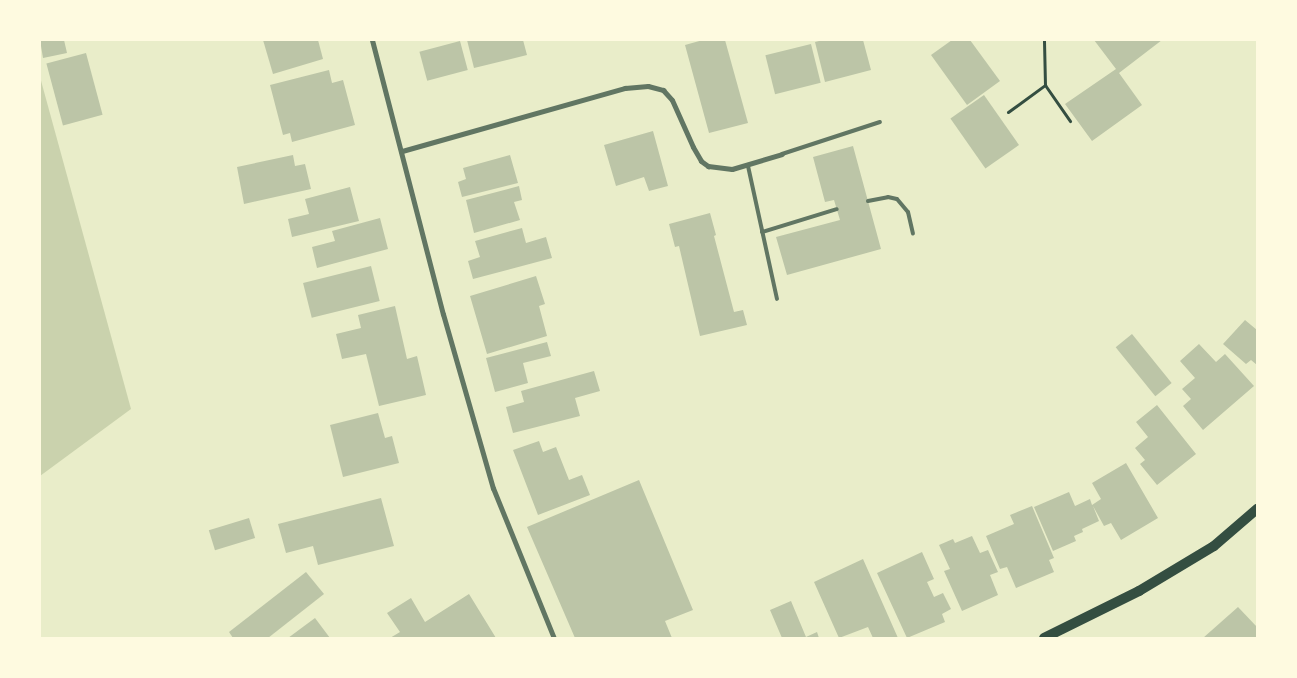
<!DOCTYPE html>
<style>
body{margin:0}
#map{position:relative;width:1297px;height:678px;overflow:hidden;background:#e9edc9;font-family:Ubuntu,sans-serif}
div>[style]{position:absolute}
.green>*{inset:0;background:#cad2ad}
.building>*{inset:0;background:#bcc5a7;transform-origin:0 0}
.path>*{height:3px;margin:-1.5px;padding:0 1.5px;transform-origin:1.5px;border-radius:1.5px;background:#344e41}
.service>*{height:4px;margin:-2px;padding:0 2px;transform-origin:2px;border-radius:2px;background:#617663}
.minor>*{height:5px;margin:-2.5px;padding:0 2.5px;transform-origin:2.5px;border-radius:2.5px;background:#617663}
.secondary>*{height:10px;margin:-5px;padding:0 5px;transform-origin:5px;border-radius:5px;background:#344e41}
span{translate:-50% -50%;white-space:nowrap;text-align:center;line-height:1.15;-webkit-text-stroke:4px #fefae0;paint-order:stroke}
.frame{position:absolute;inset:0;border:41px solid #fefae0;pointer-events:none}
</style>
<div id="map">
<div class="green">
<i style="clip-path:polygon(40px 77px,131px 409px,40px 476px)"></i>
</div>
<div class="building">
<i style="clip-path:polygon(40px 40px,64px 40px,67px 53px,43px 58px)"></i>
<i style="clip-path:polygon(263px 40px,318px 40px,323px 59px,273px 74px)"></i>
<i style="clip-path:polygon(467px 40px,523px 40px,527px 55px,474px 68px)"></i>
<i style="clip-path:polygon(703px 40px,725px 40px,748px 123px,709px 133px,685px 45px)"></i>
<i style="clip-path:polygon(823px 40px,863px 40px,871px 70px,825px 82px,815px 42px)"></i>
<i style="clip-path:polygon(952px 40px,970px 40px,1000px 81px,967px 105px,931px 55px)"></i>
<i style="clip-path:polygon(1094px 40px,1162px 40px,1119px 73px,1142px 105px,1092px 141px,1065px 104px,1116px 69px)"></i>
<i style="left:460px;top:41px;width:30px;height:42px;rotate:75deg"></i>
<i style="left:811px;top:44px;width:40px;height:47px;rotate:76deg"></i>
<i style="left:86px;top:53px;width:64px;height:41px;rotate:75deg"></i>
<i style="clip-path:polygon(329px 70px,332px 83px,343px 80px,355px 125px,292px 142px,290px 133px,283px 135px,270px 85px)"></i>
<i style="left:984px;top:95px;width:61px;height:41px;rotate:55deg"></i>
<i style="clip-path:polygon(653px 131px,668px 186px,649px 191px,644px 177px,616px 186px,604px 145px)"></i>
<i style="clip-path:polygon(853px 146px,881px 249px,787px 275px,776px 237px,840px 220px,834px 200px,825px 202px,813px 157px)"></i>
<i style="clip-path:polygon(293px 155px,295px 166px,305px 164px,311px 189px,244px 204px,237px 167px)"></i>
<i style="clip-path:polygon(510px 155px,518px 183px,462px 197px,458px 182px,466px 179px,463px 168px)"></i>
<i style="clip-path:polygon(519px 186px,522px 200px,514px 202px,520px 220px,474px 233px,466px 200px)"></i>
<i style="clip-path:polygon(350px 187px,359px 221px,292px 237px,288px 219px,309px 214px,305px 199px)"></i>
<i style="clip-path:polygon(710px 213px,716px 235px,714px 236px,734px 312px,743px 310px,747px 325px,700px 336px,679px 246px,675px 247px,669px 224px)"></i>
<i style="clip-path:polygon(380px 218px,388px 249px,317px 268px,312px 247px,335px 241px,332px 231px)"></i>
<i style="clip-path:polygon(522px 228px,526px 243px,546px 237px,552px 258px,473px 279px,468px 261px,480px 257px,475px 241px)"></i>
<i style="left:371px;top:266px;width:36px;height:70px;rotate:76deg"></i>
<i style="clip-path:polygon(536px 276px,545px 304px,539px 306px,547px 336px,487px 354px,470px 296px)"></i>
<i style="clip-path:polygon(395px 306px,407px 359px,417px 356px,426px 395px,379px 406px,366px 354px,342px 359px,336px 334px,361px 328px,358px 315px)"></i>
<i style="clip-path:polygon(1245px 320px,1257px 330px,1257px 365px,1251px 360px,1246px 364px,1223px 344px)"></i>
<i style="left:1132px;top:334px;width:63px;height:21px;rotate:51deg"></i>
<i style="clip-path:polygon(547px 342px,551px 356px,523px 363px,528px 383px,495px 392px,486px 358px)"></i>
<i style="clip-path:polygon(1199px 344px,1216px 362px,1225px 354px,1254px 386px,1203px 430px,1183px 406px,1191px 399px,1182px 389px,1195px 378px,1180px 361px)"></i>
<i style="clip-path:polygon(594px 371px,600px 391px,575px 398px,580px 416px,513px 433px,506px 407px,524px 402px,521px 391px)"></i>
<i style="clip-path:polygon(1157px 405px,1196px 454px,1157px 485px,1140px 464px,1145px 460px,1135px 448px,1148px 437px,1136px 422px)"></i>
<i style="clip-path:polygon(378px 413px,385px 438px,392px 436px,399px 463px,343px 477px,330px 425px)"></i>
<i style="clip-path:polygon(539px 441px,543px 452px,556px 447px,569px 480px,582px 475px,590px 495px,538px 515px,513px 450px)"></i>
<i style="clip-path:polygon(1126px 463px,1158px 518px,1121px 540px,1111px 523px,1104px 526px,1093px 506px,1099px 521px,1082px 529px,1083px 532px,1074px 536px,1076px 541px,1053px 551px,1034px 507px,1069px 492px,1075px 506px,1090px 499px,1092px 505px,1101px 499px,1092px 483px)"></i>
<i style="clip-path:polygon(639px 480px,693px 610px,665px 621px,672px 638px,575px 638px,527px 527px)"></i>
<i style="clip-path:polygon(381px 498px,394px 546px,318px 565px,313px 546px,286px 553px,278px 524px)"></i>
<i style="clip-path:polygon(1032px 506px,1054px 558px,1049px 560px,1054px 572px,1016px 588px,1007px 567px,1000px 569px,986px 536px,1014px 524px,1010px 515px)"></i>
<i style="left:249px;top:518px;width:21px;height:42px;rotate:73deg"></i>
<i style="clip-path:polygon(972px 536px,980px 553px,988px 550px,998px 572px,990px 575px,998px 595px,962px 611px,944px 571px,950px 569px,939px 545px,953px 539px,955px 543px)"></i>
<i style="clip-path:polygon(922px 552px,934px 579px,927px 582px,934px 597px,943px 593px,951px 609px,942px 614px,945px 622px,907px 638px,877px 573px)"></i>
<i style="clip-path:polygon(863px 559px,898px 638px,873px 638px,868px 627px,839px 638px,814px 582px)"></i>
<i style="clip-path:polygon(306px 572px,324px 594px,268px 638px,233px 638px,229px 632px)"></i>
<i style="clip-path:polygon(469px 594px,496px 638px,390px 638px,400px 632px,387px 613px,411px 598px,425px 622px)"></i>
<i style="clip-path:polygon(791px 601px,806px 637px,817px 632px,819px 638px,782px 638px,770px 610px)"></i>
<i style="clip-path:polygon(1238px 607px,1257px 627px,1257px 638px,1203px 638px)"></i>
<i style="clip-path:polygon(315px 618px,330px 638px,288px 638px)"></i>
</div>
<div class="path">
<i style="left:1045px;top:85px;width:44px;rotate:55.2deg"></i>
<i style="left:1008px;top:112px;width:46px;rotate:-36.1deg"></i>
<i style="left:1045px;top:85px;width:45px;rotate:-91.3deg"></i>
</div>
<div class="service">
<i style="left:782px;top:154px;width:103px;rotate:-18.1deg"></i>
<i style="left:748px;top:166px;width:136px;rotate:77.7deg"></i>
<i style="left:868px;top:201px;width:20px;rotate:-11deg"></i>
<i style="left:888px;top:197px;width:9px;rotate:13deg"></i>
<i style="left:897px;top:199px;width:17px;rotate:50deg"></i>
<i style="left:908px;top:212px;width:22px;rotate:77deg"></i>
<i style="left:762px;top:232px;width:78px;rotate:-17deg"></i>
</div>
<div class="minor">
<i style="left:372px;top:40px;width:283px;rotate:75.5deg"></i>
<i style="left:443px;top:314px;width:181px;rotate:74deg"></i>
<i style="left:493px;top:488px;width:162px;rotate:67.9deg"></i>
<i style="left:402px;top:151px;width:232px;rotate:-15.8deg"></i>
<i style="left:625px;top:88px;width:23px;rotate:-5deg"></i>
<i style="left:648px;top:86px;width:16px;rotate:15deg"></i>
<i style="left:663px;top:90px;width:13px;rotate:48deg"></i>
<i style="left:672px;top:100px;width:51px;rotate:65.9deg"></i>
<i style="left:693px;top:147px;width:16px;rotate:60deg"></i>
<i style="left:701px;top:161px;width:9px;rotate:36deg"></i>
<i style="left:708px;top:166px;width:24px;rotate:7deg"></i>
<i style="left:732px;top:169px;width:52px;rotate:-16.7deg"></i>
</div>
<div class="secondary">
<i style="left:1044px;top:638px;width:106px;rotate:-26.3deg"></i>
<i style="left:1139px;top:591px;width:87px;rotate:-31deg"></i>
<i style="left:1214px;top:546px;width:57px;rotate:-40.7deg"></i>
</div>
<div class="frame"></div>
</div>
